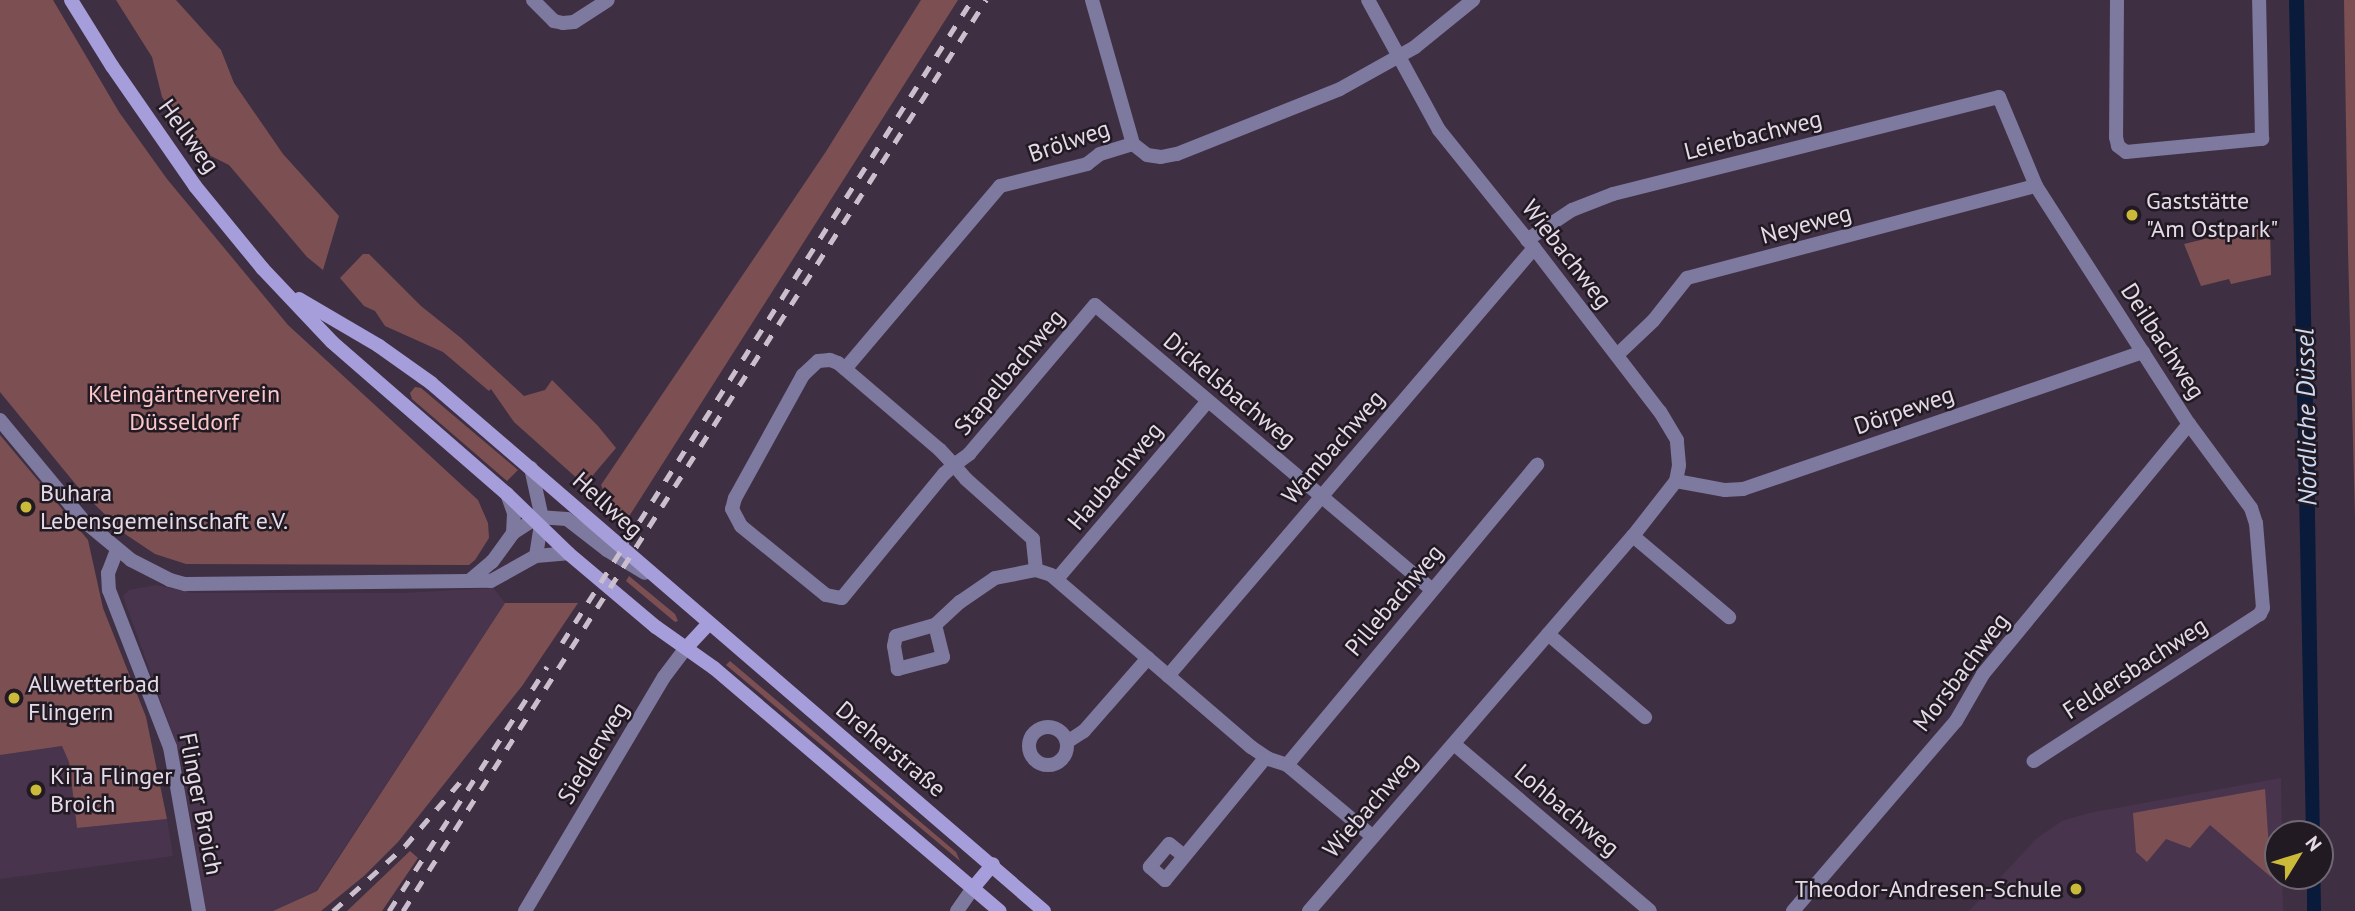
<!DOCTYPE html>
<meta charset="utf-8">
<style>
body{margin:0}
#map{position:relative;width:2355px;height:911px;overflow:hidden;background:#3f2f43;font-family:"PT Sans",sans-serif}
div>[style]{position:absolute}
.built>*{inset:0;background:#49344e}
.green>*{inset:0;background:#7c5052}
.water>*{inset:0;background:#091a3b}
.minor>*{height:14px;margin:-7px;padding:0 7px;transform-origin:7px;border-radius:7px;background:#7e799e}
.minor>.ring{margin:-7px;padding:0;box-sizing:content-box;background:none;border:14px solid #7e799e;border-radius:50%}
.tertiary>*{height:14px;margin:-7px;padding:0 7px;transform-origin:7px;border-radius:7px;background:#7e799e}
.secondary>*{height:14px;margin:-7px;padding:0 7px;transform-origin:7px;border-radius:7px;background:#a69eda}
.rail>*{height:5px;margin-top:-2.5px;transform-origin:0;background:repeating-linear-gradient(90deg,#cbbfcd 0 12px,transparent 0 24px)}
.dots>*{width:19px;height:19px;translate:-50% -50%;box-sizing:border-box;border:4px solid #211a23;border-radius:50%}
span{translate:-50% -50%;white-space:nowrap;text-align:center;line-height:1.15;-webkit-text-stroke:5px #211a23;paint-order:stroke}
.street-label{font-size:24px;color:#e5dae7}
.poi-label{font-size:24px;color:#e5dae7}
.left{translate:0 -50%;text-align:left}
.right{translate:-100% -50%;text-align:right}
.park-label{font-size:24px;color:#fbc8c9}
.water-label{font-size:26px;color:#ccdaf4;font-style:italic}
.north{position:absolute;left:2264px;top:820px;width:70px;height:70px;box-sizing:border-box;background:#211a23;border:2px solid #6f6771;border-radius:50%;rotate:52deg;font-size:19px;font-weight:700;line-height:28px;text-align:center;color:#e5dae7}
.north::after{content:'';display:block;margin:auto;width:24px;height:32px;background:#cbba39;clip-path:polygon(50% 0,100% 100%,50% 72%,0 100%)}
</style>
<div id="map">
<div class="built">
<i style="clip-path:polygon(157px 585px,192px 593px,403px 593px,493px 588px,505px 603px,316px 891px,273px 911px,206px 911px,179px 751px,123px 596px,129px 590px)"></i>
<i style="clip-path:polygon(62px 746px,69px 762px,77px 828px,167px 819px,173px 856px,0 879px,0 755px)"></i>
<i style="clip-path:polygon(2281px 778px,2282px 834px,2278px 834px,2278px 876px,2282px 876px,2283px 911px,1969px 911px,2036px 839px,2062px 821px,2089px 813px)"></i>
</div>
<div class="green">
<i style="clip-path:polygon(0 0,53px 0,119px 112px,167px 179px,288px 325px,478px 500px,488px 523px,489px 538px,475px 560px,469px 565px,186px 564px,155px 554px,125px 534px,82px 492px,0 392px)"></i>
<i style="clip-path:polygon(116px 0,176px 0,221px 50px,234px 83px,283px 154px,339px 216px,323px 270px,307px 257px,229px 165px,197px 149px,162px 97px,152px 57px)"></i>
<i style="clip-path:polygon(921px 0,958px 0,628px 518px,609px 503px,601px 485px,825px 153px)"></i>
<i style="clip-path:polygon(2344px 0,2355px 0,2355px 518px,2348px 250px)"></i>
<i style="clip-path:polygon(2270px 223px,2271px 275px,2231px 284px,2229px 279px,2201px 286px,2184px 244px)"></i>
<i style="clip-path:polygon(363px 254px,369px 254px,421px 306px,461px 338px,524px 396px,545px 390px,552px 380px,598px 426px,616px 448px,588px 481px,580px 481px,514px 422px,491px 389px,489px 391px,443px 352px,385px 326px,375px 311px,364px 306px,340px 278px)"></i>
<i style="clip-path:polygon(415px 387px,421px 388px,518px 470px,507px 481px,412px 399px,410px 393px)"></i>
<i style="clip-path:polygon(0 435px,88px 540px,103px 608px,146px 717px,167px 819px,77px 828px,69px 762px,62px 746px,0 755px)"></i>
<i style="clip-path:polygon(629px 576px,675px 614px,678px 621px,675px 622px,626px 581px)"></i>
<i style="clip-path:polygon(505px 603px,578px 603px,522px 686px,398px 842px,364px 876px,321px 911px,273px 911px,317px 891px)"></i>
<i style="clip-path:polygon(730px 661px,956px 852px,960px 861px,726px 665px)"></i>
<i style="clip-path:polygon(2265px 789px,2271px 877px,2210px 825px,2190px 848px,2166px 839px,2147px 862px,2136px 852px,2133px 813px)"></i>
<i style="clip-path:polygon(410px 851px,418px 858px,382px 911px,347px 911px)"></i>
</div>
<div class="water">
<i style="clip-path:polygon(2289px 0,2304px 0,2314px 449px,2321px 911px,2307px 911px,2307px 876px,2320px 876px,2320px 834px,2306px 834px)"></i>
</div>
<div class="minor">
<i style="left:533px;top:0;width:30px;rotate:45deg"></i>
<i style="left:554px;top:21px;width:9px;rotate:13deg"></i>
<i style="left:563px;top:23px;width:11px;rotate:-5deg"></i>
<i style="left:574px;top:22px;width:40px;rotate:-32.9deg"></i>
<i style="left:1092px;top:0;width:150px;rotate:74.1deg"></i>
<i style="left:1133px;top:144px;width:18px;rotate:38deg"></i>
<i style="left:1147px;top:155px;width:14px;rotate:8deg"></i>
<i style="left:1161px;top:157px;width:16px;rotate:-11deg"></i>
<i style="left:1177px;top:154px;width:175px;rotate:-21.7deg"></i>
<i style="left:1340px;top:89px;width:86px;rotate:-29.2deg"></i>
<i style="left:1415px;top:47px;width:75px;rotate:-39deg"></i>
<i style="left:2117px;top:0;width:137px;rotate:90.4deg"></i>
<i style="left:2116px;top:137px;width:9px;rotate:77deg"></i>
<i style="left:2118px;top:146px;width:10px;rotate:37deg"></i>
<i style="left:2126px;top:152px;width:137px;rotate:-5.5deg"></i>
<i style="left:2262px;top:139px;width:139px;rotate:-91.2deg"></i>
<i style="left:1527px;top:240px;width:54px;rotate:-33.7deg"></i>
<i style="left:1572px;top:210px;width:44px;rotate:-21.3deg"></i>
<i style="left:1613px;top:194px;width:398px;rotate:-14.1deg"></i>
<i style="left:1999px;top:97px;width:96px;rotate:67.4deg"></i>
<i style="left:2036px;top:186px;width:283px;rotate:57.3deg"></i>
<i style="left:2189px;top:424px;width:104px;rotate:53.6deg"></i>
<i style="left:2251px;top:508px;width:16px;rotate:72deg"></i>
<i style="left:2256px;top:523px;width:85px;rotate:85.3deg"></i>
<i style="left:2263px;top:608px;width:7px;rotate:117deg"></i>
<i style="left:2260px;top:614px;width:270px;rotate:147deg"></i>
<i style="left:1617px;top:355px;width:50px;rotate:-43.4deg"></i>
<i style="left:1653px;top:321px;width:55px;rotate:-51.7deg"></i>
<i style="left:1687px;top:278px;width:361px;rotate:-14.8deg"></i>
<i style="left:845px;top:369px;width:240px;rotate:-49.7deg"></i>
<i style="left:1000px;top:186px;width:90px;rotate:-14.2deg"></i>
<i style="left:1087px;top:164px;width:16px;rotate:-38deg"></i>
<i style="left:1100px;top:154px;width:34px;rotate:-17deg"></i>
<i style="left:1676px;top:481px;width:50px;rotate:10.4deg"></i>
<i style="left:1725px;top:490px;width:18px;rotate:-3deg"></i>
<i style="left:1743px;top:489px;width:423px;rotate:-18.9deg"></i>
<i style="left:1633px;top:536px;width:126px;rotate:40.2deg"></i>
<i style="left:117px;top:550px;width:25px;rotate:111deg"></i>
<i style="left:108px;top:573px;width:17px;rotate:87deg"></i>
<i style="left:109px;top:590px;width:168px;rotate:68.8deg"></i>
<i style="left:170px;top:747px;width:167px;rotate:80deg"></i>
<i style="left:1036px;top:570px;width:31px;rotate:-96deg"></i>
<i style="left:1033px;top:539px;width:90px;rotate:-138.2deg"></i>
<i style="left:966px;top:479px;width:18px;rotate:-131deg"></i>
<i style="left:954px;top:465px;width:21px;rotate:-133deg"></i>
<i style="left:940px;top:450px;width:134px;rotate:-139.5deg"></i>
<i style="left:838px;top:363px;width:9px;rotate:-159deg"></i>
<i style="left:830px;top:360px;width:12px;rotate:175deg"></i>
<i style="left:818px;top:361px;width:21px;rotate:137deg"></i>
<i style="left:803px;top:375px;width:141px;rotate:118.9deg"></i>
<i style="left:735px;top:498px;width:11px;rotate:105deg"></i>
<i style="left:732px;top:509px;width:19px;rotate:62deg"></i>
<i style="left:741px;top:526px;width:109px;rotate:39.1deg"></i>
<i style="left:826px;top:595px;width:16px;rotate:11deg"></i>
<i style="left:842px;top:598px;width:161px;rotate:-50.6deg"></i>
<i style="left:944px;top:474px;width:13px;rotate:-42deg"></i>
<i style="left:954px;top:465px;width:19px;rotate:-36deg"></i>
<i style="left:969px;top:454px;width:195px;rotate:-49.8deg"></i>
<i style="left:1095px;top:305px;width:441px;rotate:40.2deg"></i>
<i style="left:1057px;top:579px;width:232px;rotate:-49.7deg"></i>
<i style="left:935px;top:625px;width:33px;rotate:76deg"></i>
<i style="left:943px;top:657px;width:47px;rotate:165.1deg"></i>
<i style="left:898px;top:669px;width:23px;rotate:-100deg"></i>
<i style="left:894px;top:646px;width:10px;rotate:-79deg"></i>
<i style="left:896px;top:636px;width:41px;rotate:-15.8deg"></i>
<i style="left:935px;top:625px;width:34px;rotate:-43deg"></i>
<i style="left:960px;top:602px;width:42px;rotate:-34.4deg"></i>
<i style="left:995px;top:578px;width:42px;rotate:-11deg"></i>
<i style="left:1036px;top:570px;width:16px;rotate:18deg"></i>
<i style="left:1051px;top:575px;width:264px;rotate:40.7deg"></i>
<i style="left:1251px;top:747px;width:22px;rotate:34deg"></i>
<i style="left:1269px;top:759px;width:19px;rotate:18deg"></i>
<i style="left:1287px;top:765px;width:112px;rotate:39.9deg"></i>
<i style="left:1548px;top:634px;width:128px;rotate:40.6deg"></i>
<i style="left:1168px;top:676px;width:563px;rotate:-49.46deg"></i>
<i class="ring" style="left:1029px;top:727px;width:24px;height:24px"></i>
<i style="left:1067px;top:742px;width:20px;rotate:-33deg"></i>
<i style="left:1084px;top:731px;width:97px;rotate:-48.8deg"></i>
<i style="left:1454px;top:744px;width:257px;rotate:40.4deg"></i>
<i style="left:1287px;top:765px;width:391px;rotate:-50.2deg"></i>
<i style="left:1184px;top:856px;width:19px;rotate:-141deg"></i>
<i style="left:1169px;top:844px;width:30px;rotate:130deg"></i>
<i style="left:1150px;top:867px;width:20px;rotate:41deg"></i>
<i style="left:1165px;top:880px;width:159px;rotate:-50.6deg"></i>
<i style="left:525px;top:911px;width:272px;rotate:-59.3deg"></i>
<i style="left:664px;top:677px;width:36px;rotate:-53deg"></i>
<i style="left:957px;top:911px;width:28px;rotate:-55deg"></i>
<i style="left:1309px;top:911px;width:496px;rotate:-49.2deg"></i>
<i style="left:1633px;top:536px;width:70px;rotate:-52deg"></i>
<i style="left:1676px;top:481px;width:16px;rotate:-79deg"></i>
<i style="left:1679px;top:465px;width:25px;rotate:-95deg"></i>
<i style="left:1677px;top:440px;width:33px;rotate:-121deg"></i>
<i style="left:1660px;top:412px;width:207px;rotate:-127.5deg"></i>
<i style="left:1534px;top:248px;width:151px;rotate:-128.8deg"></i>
<i style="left:1439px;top:130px;width:148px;rotate:-118.6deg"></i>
<i style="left:1793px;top:911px;width:250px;rotate:-49.4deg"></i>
<i style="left:1956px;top:721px;width:54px;rotate:-60.1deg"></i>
<i style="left:1983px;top:674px;width:324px;rotate:-50.5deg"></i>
</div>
<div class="tertiary">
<i style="left:0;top:420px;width:131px;rotate:50.3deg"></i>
<i style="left:84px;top:521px;width:61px;rotate:39.7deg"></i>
<i style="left:131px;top:560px;width:44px;rotate:27.1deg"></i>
<i style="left:170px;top:580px;width:16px;rotate:15deg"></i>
<i style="left:185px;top:584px;width:306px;rotate:-0.6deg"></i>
<i style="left:491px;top:581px;width:51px;rotate:-29.1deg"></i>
<i style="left:536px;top:556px;width:32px;rotate:-5deg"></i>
<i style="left:531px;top:468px;width:51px;rotate:77.6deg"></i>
<i style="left:542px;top:518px;width:38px;rotate:99deg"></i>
<i style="left:513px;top:533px;width:30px;rotate:-33deg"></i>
<i style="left:538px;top:517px;width:29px;rotate:4deg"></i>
<i style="left:567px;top:519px;width:51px;rotate:37.8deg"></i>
<i style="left:607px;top:550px;width:44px;rotate:31.2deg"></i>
<i style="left:469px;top:581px;width:30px;rotate:-40deg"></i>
<i style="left:492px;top:562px;width:36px;rotate:-54deg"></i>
<i style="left:513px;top:533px;width:20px;rotate:-87deg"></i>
<i style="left:514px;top:513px;width:20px;rotate:-110deg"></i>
</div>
<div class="secondary">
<i style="left:71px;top:0;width:78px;rotate:58.2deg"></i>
<i style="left:112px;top:66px;width:146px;rotate:55.3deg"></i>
<i style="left:195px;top:186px;width:107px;rotate:50.7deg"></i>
<i style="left:263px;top:269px;width:100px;rotate:46.6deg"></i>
<i style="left:332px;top:342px;width:232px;rotate:41deg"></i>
<i style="left:507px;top:494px;width:85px;rotate:44deg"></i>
<i style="left:568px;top:553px;width:115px;rotate:40.1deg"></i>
<i style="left:656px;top:627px;width:71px;rotate:35.3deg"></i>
<i style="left:714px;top:668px;width:375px;rotate:40.4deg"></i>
<i style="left:299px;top:299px;width:93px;rotate:30.4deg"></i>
<i style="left:379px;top:346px;width:64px;rotate:35.4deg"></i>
<i style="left:431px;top:383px;width:809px;rotate:40.74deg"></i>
<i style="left:686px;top:648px;width:33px;rotate:-47deg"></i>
<i style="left:973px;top:888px;width:31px;rotate:-50deg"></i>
</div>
<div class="rail">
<i style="left:562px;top:643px;width:763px;rotate:-57.48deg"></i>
<i style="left:333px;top:911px;width:97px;rotate:-42.1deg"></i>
<i style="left:405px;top:846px;width:95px;rotate:-49.3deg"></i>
<i style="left:389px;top:911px;width:291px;rotate:-57.1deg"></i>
<i style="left:403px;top:911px;width:1082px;rotate:-57.38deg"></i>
</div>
<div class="dots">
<i style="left:2132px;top:215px;background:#cbba39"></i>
<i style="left:26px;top:507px;background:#cbba39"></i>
<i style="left:14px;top:698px;background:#cbba39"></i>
<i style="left:36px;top:790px;background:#cbba39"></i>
<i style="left:2076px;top:889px;background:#cbba39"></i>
</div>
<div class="street-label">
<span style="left:1753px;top:135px;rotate:-14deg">Leierbachweg</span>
<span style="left:189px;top:136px;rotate:54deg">Hellweg</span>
<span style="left:1069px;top:141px;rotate:-19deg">Brölweg</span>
<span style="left:1806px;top:224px;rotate:-15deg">Neyeweg</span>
<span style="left:1567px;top:254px;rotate:52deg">Wiebachweg</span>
<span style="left:2163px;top:341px;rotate:57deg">Deilbachweg</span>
<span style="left:1009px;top:372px;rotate:-50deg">Stapelbachweg</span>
<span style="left:1230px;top:390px;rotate:40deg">Dickelsbachweg</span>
<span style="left:1904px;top:410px;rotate:-19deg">Dörpeweg</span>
<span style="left:1333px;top:447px;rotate:-49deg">Wambachweg</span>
<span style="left:1115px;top:476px;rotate:-50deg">Haubachweg</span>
<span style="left:608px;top:505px;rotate:42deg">Hellweg</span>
<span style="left:1394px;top:600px;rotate:-50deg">Pillebachweg</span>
<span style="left:2135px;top:668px;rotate:-33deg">Feldersbachweg</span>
<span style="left:1961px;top:672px;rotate:-53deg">Morsbachweg</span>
<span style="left:891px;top:749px;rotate:40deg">Dreherstraße</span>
<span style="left:593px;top:753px;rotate:-59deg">Siedlerweg</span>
<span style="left:201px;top:804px;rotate:79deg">Flinger Broich</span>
<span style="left:1370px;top:805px;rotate:-49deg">Wiebachweg</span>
<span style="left:1567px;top:810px;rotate:40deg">Lohbachweg</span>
</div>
<div class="poi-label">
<span class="left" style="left:2146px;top:215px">Gaststätte<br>"Am Ostpark"</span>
<span class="left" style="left:40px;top:507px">Buhara<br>Lebensgemeinschaft e.V.</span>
<span class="left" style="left:28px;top:698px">Allwetterbad<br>Flingern</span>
<span class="left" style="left:50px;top:790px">KiTa Flinger<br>Broich</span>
<span class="right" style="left:2062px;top:889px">Theodor-Andresen-Schule</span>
</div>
<div class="park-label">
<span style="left:184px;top:408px">Kleingärtnerverein<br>Düsseldorf</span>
</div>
<div class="water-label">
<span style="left:2306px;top:417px;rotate:-91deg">Nördliche Düssel</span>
</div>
<div class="north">N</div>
</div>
